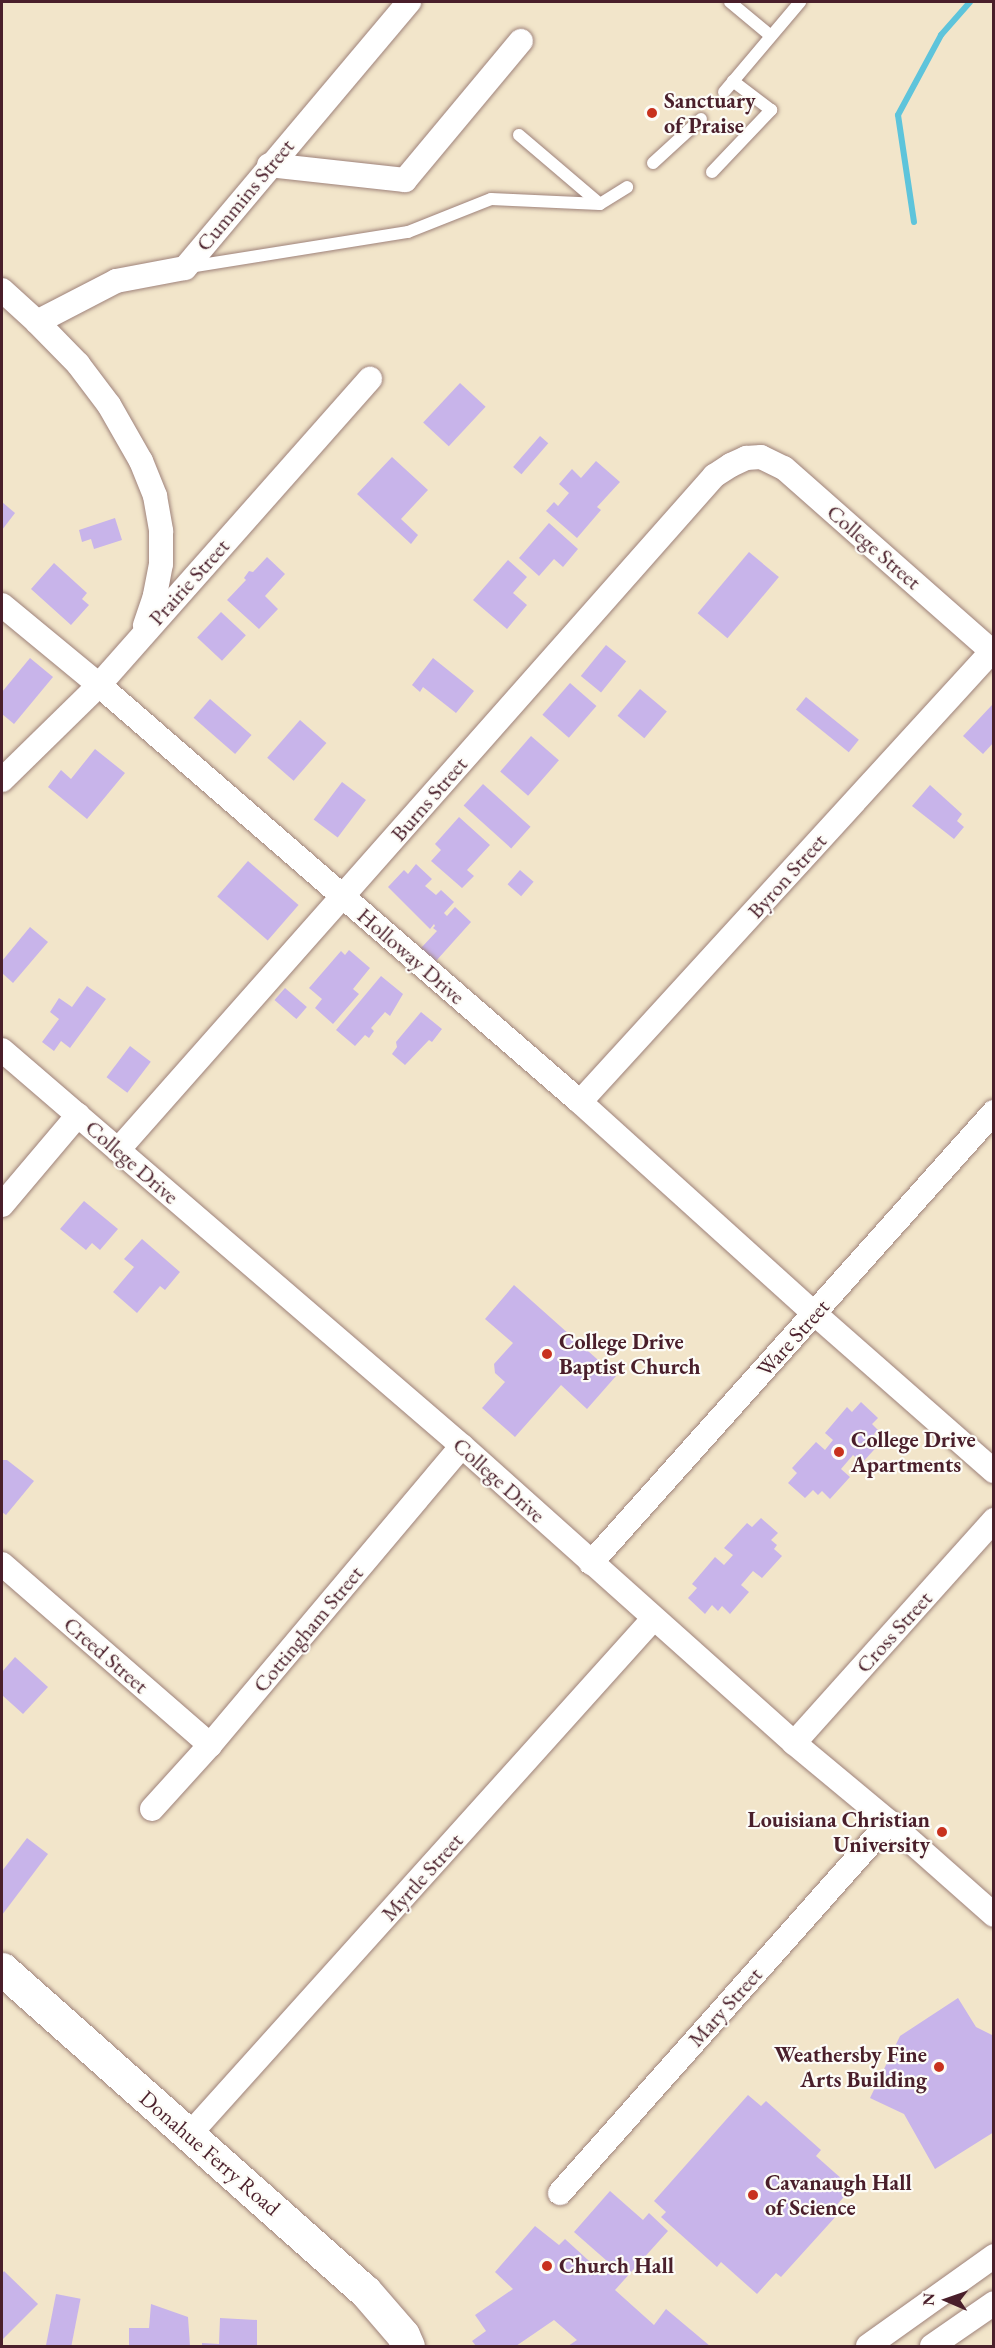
<!DOCTYPE html>
<style>
body{margin:0}
#map{position:relative;width:995px;height:2348px;overflow:hidden;background:#f2e5ca;font-family:"EB Garamond",serif}
div>[style]{position:absolute}
.stream>*{height:6px;margin:-3px;padding:0 3px;transform-origin:3px;border-radius:3px;background:#5ec4db}
.building>*{inset:0;background:#c8b4ea;transform-origin:0 0}
.roads{filter:drop-shadow(0 0 2px #9e827a) drop-shadow(0 0 2px #9e827a)}
.lane>*{height:12px;margin:-6px;padding:0 6px;transform-origin:6px;border-radius:6px;background:#fff}
.street>*{height:24px;margin:-12px;padding:0 12px;transform-origin:12px;border-radius:12px;background:#fff}
.secondary>*{height:33px;margin:-16.5px;padding:0 16.5px;transform-origin:16.5px;border-radius:16.5px;background:#fff}
.dots>*{width:16px;height:16px;translate:-50% -50%;box-sizing:border-box;border:3px solid #fdfcf7;border-radius:50%}
span{translate:-50% -50%;white-space:nowrap;text-align:center;line-height:1.15;-webkit-text-stroke:4.5px #fdfcf7;paint-order:stroke}
.poi-label{font-size:22px;color:#4a1f2b;font-weight:700}
.left{translate:0 -50%;text-align:left}
.right{translate:-100% -50%;text-align:right}
.street-label{font-size:22px;color:#4a1f2b}
.frame{position:absolute;inset:0;border:3px solid #4a1f2b;pointer-events:none}
.north{position:absolute;left:917px;top:2270px;width:60px;height:60px;-webkit-text-stroke:4px #fdfcf7;paint-order:stroke;rotate:272deg;font-size:16px;font-weight:700;line-height:24px;text-align:center;color:#4a1f2b}
.north::after{content:'';display:block;margin:auto;width:21px;height:27px;background:#4a1f2b;clip-path:polygon(50% 0,100% 100%,50% 72%,0 100%)}
</style>
<div id="map">
<div class="stream">
<i style="left:914px;top:222px;width:108px;rotate:-98.5deg"></i>
<i style="left:898px;top:115px;width:91px;rotate:-61.7deg"></i>
<i style="left:941px;top:35px;width:44px;rotate:-48.7deg"></i>
</div>
<div class="building">
<i style="left:460px;top:383px;width:35px;height:54px;rotate:43deg"></i>
<i style="left:540px;top:436px;width:11px;height:41px;rotate:41deg"></i>
<i style="clip-path:polygon(392px 457px,428px 490px,401px 519px,418px 535px,411px 544px,357px 494px)"></i>
<i style="clip-path:polygon(596px 461px,620px 482px,597px 507px,601px 510px,577px 538px,546px 511px,554px 502px,558px 506px,569px 493px,559px 484px,572px 469px,581px 478px)"></i>
<i style="clip-path:polygon(2px 502px,15px 513px,2px 530px)"></i>
<i style="clip-path:polygon(115px 518px,122px 540px,94px 549px,91px 539px,82px 542px,79px 530px)"></i>
<i style="clip-path:polygon(549px 523px,578px 549px,563px 567px,554px 559px,539px 576px,519px 558px)"></i>
<i style="left:749px;top:552px;width:39px;height:80px;rotate:40deg"></i>
<i style="clip-path:polygon(267px 557px,285px 574px,265px 596px,278px 609px,259px 629px,227px 600px,246px 580px,244px 578px,249px 571px,253px 572px)"></i>
<i style="clip-path:polygon(508px 560px,527px 577px,513px 593px,527px 605px,507px 629px,473px 600px)"></i>
<i style="clip-path:polygon(54px 563px,87px 593px,82px 599px,89px 605px,71px 625px,31px 589px)"></i>
<i style="left:221px;top:612px;width:34px;height:35px;rotate:43deg"></i>
<i style="left:606px;top:645px;width:26px;height:40px;rotate:39deg"></i>
<i style="clip-path:polygon(30px 658px,53px 677px,14px 724px,2px 714px,2px 692px)"></i>
<i style="clip-path:polygon(433px 658px,474px 691px,456px 713px,423px 687px,420px 692px,412px 685px)"></i>
<i style="left:570px;top:683px;width:35px;height:42px;rotate:41deg"></i>
<i style="left:640px;top:689px;width:35px;height:35px;rotate:40deg"></i>
<i style="left:806px;top:697px;width:68px;height:16px;rotate:39deg"></i>
<i style="left:210px;top:699px;width:55px;height:25px;rotate:41deg"></i>
<i style="clip-path:polygon(992px 705px,994px 742px,983px 754px,963px 736px)"></i>
<i style="left:300px;top:720px;width:35px;height:50px;rotate:41deg"></i>
<i style="left:531px;top:736px;width:37px;height:47px;rotate:41deg"></i>
<i style="clip-path:polygon(95px 749px,125px 773px,87px 819px,48px 787px,61px 770px,71px 779px)"></i>
<i style="left:342px;top:782px;width:30px;height:47px;rotate:37deg"></i>
<i style="left:483px;top:784px;width:64px;height:29px;rotate:42deg"></i>
<i style="clip-path:polygon(930px 785px,962px 814px,957px 821px,964px 827px,954px 839px,912px 806px)"></i>
<i style="clip-path:polygon(459px 817px,490px 845px,467px 870px,474px 876px,462px 888px,431px 861px,441px 850px,435px 844px)"></i>
<i style="left:248px;top:861px;width:67px;height:47px;rotate:41deg"></i>
<i style="clip-path:polygon(416px 864px,432px 879px,425px 886px,436px 895px,441px 890px,454px 902px,444px 913px,447px 916px,455px 907px,471px 922px,436px 961px,421px 948px,437px 931px,433px 928px,435px 926px,434px 924px,430px 929px,388px 887px,404px 870px,408px 874px)"></i>
<i style="left:520px;top:870px;width:18px;height:19px;rotate:41deg"></i>
<i style="clip-path:polygon(30px 927px,48px 942px,13px 983px,2px 973px,2px 961px)"></i>
<i style="clip-path:polygon(349px 950px,370px 968px,353px 989px,359px 994px,333px 1024px,315px 1008px,322px 999px,309px 988px,341px 951px,345px 955px)"></i>
<i style="clip-path:polygon(381px 976px,403px 994px,390px 1016px,385px 1012px,371px 1028px,374px 1031px,369px 1038px,365px 1035px,355px 1046px,336px 1030px)"></i>
<i style="clip-path:polygon(87px 986px,106px 999px,70px 1048px,61px 1041px,54px 1051px,42px 1042px,59px 1019px,50px 1012px,59px 998px,72px 1007px)"></i>
<i style="left:285px;top:988px;width:29px;height:16px;rotate:41deg"></i>
<i style="clip-path:polygon(421px 1012px,442px 1029px,432px 1042px,429px 1040px,405px 1065px,392px 1054px,397px 1047px,396px 1042px)"></i>
<i style="left:130px;top:1046px;width:26px;height:39px;rotate:37deg"></i>
<i style="clip-path:polygon(84px 1201px,118px 1229px,100px 1250px,92px 1243px,86px 1250px,60px 1229px)"></i>
<i style="clip-path:polygon(142px 1239px,180px 1272px,165px 1290px,160px 1286px,137px 1313px,113px 1292px,134px 1267px,124px 1259px)"></i>
<i style="clip-path:polygon(514px 1285px,616px 1376px,587px 1409px,561px 1385px,515px 1437px,482px 1408px,505px 1382px,495px 1373px,494px 1364px,513px 1343px,485px 1319px)"></i>
<i style="clip-path:polygon(861px 1402px,878px 1418px,872px 1424px,878px 1430px,874px 1434px,882px 1441px,862px 1463px,853px 1455px,841px 1469px,850px 1477px,830px 1499px,822px 1491px,818px 1495px,813px 1490px,805px 1498px,788px 1483px,797px 1473px,792px 1468px,816px 1442px,825px 1450px,833px 1440px,825px 1433px,847px 1407px,852px 1412px)"></i>
<i style="clip-path:polygon(2px 1460px,7px 1460px,34px 1481px,6px 1515px,2px 1512px)"></i>
<i style="clip-path:polygon(761px 1518px,778px 1533px,771px 1540px,777px 1545px,774px 1549px,782px 1556px,762px 1578px,753px 1571px,741px 1585px,749px 1592px,730px 1614px,722px 1606px,718px 1611px,712px 1605px,705px 1614px,688px 1598px,697px 1588px,692px 1584px,715px 1557px,724px 1565px,733px 1555px,724px 1548px,747px 1523px,752px 1527px)"></i>
<i style="clip-path:polygon(15px 1657px,48px 1687px,23px 1714px,2px 1695px,2px 1672px)"></i>
<i style="clip-path:polygon(27px 1838px,48px 1854px,2px 1915px,2px 1871px)"></i>
<i style="clip-path:polygon(958px 1998px,976px 2027px,994px 2036px,994px 2132px,935px 2169px,904px 2114px,870px 2098px,900px 2036px)"></i>
<i style="clip-path:polygon(748px 2095px,761px 2106px,766px 2101px,821px 2150px,816px 2156px,852px 2188px,833px 2209px,838px 2214px,781px 2277px,776px 2273px,757px 2294px,721px 2262px,717px 2267px,661px 2217px,666px 2212px,654px 2201px)"></i>
<i style="clip-path:polygon(610px 2191px,643px 2220px,649px 2213px,668px 2231px,615px 2290px,654px 2325px,666px 2309px,710px 2346px,568px 2346px,577px 2340px,554px 2320px,516px 2346px,476px 2346px,472px 2341px,486px 2331px,475px 2315px,513px 2289px,495px 2272px,535px 2226px,559px 2245px,565px 2239px,599px 2270px,607px 2261px,574px 2232px)"></i>
<i style="clip-path:polygon(4px 2271px,38px 2304px,2px 2340px,2px 2274px)"></i>
<i style="left:56px;top:2294px;width:25px;height:52px;rotate:11deg"></i>
<i style="clip-path:polygon(151px 2304px,188px 2317px,190px 2346px,129px 2346px,129px 2328px,149px 2328px)"></i>
<i style="clip-path:polygon(220px 2318px,257px 2320px,257px 2346px,202px 2346px,202px 2343px,219px 2344px)"></i>
</div>
<div class="roads">
<div class="lane">
<i style="left:730px;top:2px;width:53px;rotate:39.7deg"></i>
<i style="left:724px;top:92px;width:118px;rotate:-49.8deg"></i>
<i style="left:519px;top:135px;width:106px;rotate:40.4deg"></i>
<i style="left:653px;top:163px;width:65px;rotate:-42.5deg"></i>
<i style="left:712px;top:172px;width:86px;rotate:-46.4deg"></i>
<i style="left:771px;top:110px;width:48px;rotate:-142.7deg"></i>
<i style="left:189px;top:267px;width:222px;rotate:-9.1deg"></i>
<i style="left:408px;top:232px;width:89px;rotate:-21.7deg"></i>
<i style="left:491px;top:199px;width:109px;rotate:2.6deg"></i>
<i style="left:600px;top:204px;width:32px;rotate:-32deg"></i>
</div>
<div class="street">
<i style="left:269px;top:165px;width:137px;rotate:6.3deg"></i>
<i style="left:405px;top:180px;width:181px;rotate:-50.2deg"></i>
<i style="left:2px;top:290px;width:47px;rotate:42.4deg"></i>
<i style="left:37px;top:322px;width:59px;rotate:45.7deg"></i>
<i style="left:78px;top:364px;width:51px;rotate:52.9deg"></i>
<i style="left:109px;top:405px;width:64px;rotate:60.3deg"></i>
<i style="left:141px;top:461px;width:38px;rotate:68deg"></i>
<i style="left:155px;top:496px;width:36px;rotate:80deg"></i>
<i style="left:161px;top:531px;width:33px;rotate:90deg"></i>
<i style="left:161px;top:564px;width:33px;rotate:101deg"></i>
<i style="left:155px;top:596px;width:31px;rotate:109deg"></i>
<i style="left:37px;top:322px;width:89px;rotate:-27.4deg"></i>
<i style="left:116px;top:281px;width:70px;rotate:-10.7deg"></i>
<i style="left:185px;top:268px;width:348px;rotate:-49.9deg"></i>
<i style="left:2px;top:605px;width:126px;rotate:39.5deg"></i>
<i style="left:99px;top:685px;width:637px;rotate:40.92deg"></i>
<i style="left:580px;top:1102px;width:316px;rotate:42.1deg"></i>
<i style="left:815px;top:1314px;width:238px;rotate:41.3deg"></i>
<i style="left:2px;top:780px;width:136px;rotate:-44.4deg"></i>
<i style="left:99px;top:685px;width:409px;rotate:-48.5deg"></i>
<i style="left:2px;top:1050px;width:607px;rotate:40.72deg"></i>
<i style="left:462px;top:1446px;width:445px;rotate:41.8deg"></i>
<i style="left:794px;top:1743px;width:124px;rotate:39.7deg"></i>
<i style="left:889px;top:1822px;width:140px;rotate:41.5deg"></i>
<i style="left:580px;top:1102px;width:614px;rotate:-47.58deg"></i>
<i style="left:118px;top:1150px;width:900px;rotate:-48.51deg"></i>
<i style="left:714px;top:476px;width:20px;rotate:-33deg"></i>
<i style="left:731px;top:465px;width:17px;rotate:-25deg"></i>
<i style="left:746px;top:458px;width:15px;rotate:-4deg"></i>
<i style="left:761px;top:457px;width:25px;rotate:26deg"></i>
<i style="left:784px;top:468px;width:280px;rotate:41.4deg"></i>
<i style="left:2px;top:1205px;width:118px;rotate:-49.8deg"></i>
<i style="left:591px;top:1563px;width:605px;rotate:-48.22deg"></i>
<i style="left:2px;top:1564px;width:276px;rotate:41deg"></i>
<i style="left:794px;top:1743px;width:300px;rotate:-48.1deg"></i>
<i style="left:152px;top:1809px;width:86px;rotate:-47.8deg"></i>
<i style="left:210px;top:1745px;width:391px;rotate:-49.9deg"></i>
<i style="left:189px;top:2135px;width:695px;rotate:-48.03deg"></i>
<i style="left:560px;top:2193px;width:496px;rotate:-48.4deg"></i>
<i style="left:868px;top:2346px;width:155px;rotate:-35.5deg"></i>
<i style="left:932px;top:2346px;width:75px;rotate:-34.7deg"></i>
</div>
<div class="secondary">
<i style="left:2px;top:1969px;width:485px;rotate:41.6deg"></i>
<i style="left:365px;top:2291px;width:58px;rotate:49.2deg"></i>
<i style="left:403px;top:2335px;width:12px;rotate:66deg"></i>
</div>
</div>
<div class="dots">
<i style="left:652px;top:113px;background:#c8321e"></i>
<i style="left:547px;top:1354px;background:#c8321e"></i>
<i style="left:839px;top:1452px;background:#c8321e"></i>
<i style="left:942px;top:1832px;background:#c8321e"></i>
<i style="left:939px;top:2067px;background:#c8321e"></i>
<i style="left:753px;top:2195px;background:#c8321e"></i>
<i style="left:547px;top:2266px;background:#c8321e"></i>
</div>
<div class="poi-label">
<span class="left" style="left:664px;top:113px">Sanctuary<br>of Praise</span>
<span class="left" style="left:559px;top:1354px">College Drive<br>Baptist Church</span>
<span class="left" style="left:851px;top:1452px">College Drive<br>Apartments</span>
<span class="right" style="left:930px;top:1832px">Louisiana Christian<br>University</span>
<span class="right" style="left:927px;top:2067px">Weathersby Fine<br>Arts Building</span>
<span class="left" style="left:765px;top:2195px">Cavanaugh Hall<br>of Science</span>
<span class="left" style="left:559px;top:2266px">Church Hall</span>
</div>
<div class="street-label">
<span style="left:245px;top:195px;rotate:-50deg">Cummins Street</span>
<span style="left:874px;top:547px;rotate:41deg">College Street</span>
<span style="left:189px;top:582px;rotate:-48deg">Prairie Street</span>
<span style="left:429px;top:799px;rotate:-49deg">Burns Street</span>
<span style="left:787px;top:876px;rotate:-48deg">Byron Street</span>
<span style="left:411px;top:956px;rotate:41deg">Holloway Drive</span>
<span style="left:132px;top:1162px;rotate:41deg">College Drive</span>
<span style="left:793px;top:1338px;rotate:-48deg">Ware Street</span>
<span style="left:499px;top:1480px;rotate:42deg">College Drive</span>
<span style="left:308px;top:1629px;rotate:-50deg">Cottingham Street</span>
<span style="left:894px;top:1632px;rotate:-48deg">Cross Street</span>
<span style="left:106px;top:1655px;rotate:41deg">Creed Street</span>
<span style="left:422px;top:1877px;rotate:-48deg">Myrtle Street</span>
<span style="left:725px;top:2007px;rotate:-48deg">Mary Street</span>
<span style="left:210px;top:2153px;rotate:41deg">Donahue Ferry Road</span>
</div>
<div class="frame"></div>
<div class="north">N</div>
</div>
